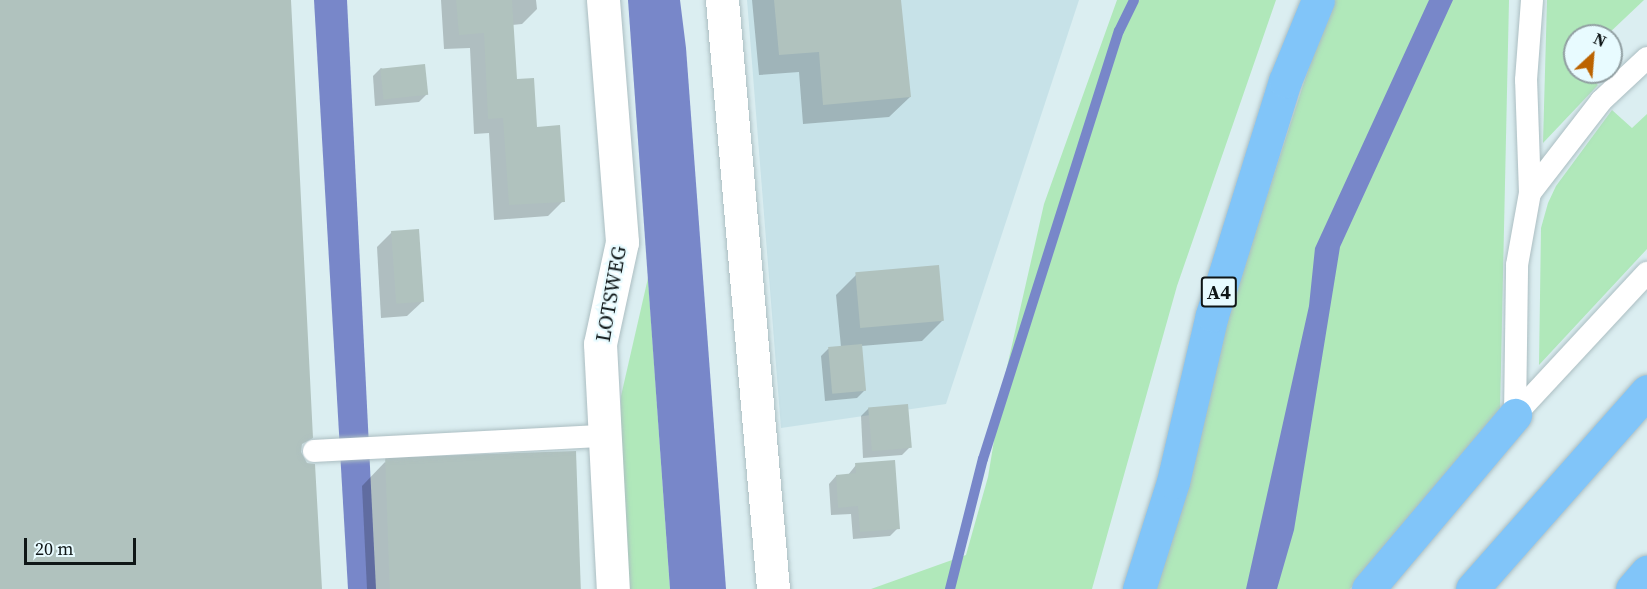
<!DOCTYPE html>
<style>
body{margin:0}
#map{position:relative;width:1647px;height:589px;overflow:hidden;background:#dbeef1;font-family:"Source Serif 4",serif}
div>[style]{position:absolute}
.built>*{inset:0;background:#c7e2e8}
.green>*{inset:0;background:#b0e8ba}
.water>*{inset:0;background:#7887c9}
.shadow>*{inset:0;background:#0003}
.stream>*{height:10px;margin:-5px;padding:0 5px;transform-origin:5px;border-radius:5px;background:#7887c9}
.building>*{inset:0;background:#b0c2be;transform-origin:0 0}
.roads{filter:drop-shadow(0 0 2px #acbec2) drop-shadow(0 0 2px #acbec2)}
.lane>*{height:22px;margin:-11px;padding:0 11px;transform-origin:11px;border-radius:11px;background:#fff}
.street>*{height:33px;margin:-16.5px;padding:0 16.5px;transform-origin:16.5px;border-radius:16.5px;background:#fff}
.highway>*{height:33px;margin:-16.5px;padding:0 16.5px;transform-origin:16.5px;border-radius:16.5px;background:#81c5f9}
span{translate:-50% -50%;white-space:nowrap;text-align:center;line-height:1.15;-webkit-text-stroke:4.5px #e8fbff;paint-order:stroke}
.shield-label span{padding:2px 4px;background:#e8fbff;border:2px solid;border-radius:4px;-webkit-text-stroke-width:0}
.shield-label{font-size:20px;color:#0f1617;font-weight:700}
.street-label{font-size:21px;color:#0f1617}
.north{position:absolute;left:1563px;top:24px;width:60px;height:60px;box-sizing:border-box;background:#e8fbff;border:2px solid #919fa2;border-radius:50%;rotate:26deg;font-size:16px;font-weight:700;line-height:24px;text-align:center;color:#0f1617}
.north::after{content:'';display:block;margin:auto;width:21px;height:27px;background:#bc6300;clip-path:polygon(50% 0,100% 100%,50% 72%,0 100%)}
.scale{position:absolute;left:24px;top:538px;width:112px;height:27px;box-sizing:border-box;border:3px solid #0f1617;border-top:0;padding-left:8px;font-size:18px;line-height:21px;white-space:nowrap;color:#0f1617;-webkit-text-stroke:4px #e8fbff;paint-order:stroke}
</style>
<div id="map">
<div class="built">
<i style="clip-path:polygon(747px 0,1079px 0,946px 404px,781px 428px)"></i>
</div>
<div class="green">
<i style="clip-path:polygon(1117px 0,1276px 0,1177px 286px,1092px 589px,871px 589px,966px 555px,988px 477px,1004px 380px,1044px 204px)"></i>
<i style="clip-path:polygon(1331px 0,1509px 0,1500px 412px,1350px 589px,1148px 589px,1214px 357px)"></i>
<i style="clip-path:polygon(1547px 0,1644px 0,1606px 36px,1575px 36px,1575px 72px,1586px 72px,1598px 85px,1543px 143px)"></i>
<i style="clip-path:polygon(1612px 110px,1632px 128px,1647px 114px,1647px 249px,1539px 365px,1541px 228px,1548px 203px,1556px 186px)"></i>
<i style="clip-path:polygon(648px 278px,670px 589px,629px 589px,619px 450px,621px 396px)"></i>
</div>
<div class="water">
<i style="clip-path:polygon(314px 0,347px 0,376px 589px,348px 589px)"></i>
<i style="clip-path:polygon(628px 0,680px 0,686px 48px,726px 589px,670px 589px)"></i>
<i style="clip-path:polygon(1429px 0,1453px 0,1340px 247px,1294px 530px,1277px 589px,1246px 589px,1309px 306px,1315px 248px)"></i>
</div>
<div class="shadow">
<i style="clip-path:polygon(441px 0,536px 0,537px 9px,522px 24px,512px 25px,516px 80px,563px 201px,548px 216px,494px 220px,489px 133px,474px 134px,470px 48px,444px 49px)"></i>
<i style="clip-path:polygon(752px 0,900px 0,910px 97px,889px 117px,803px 124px,799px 72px,759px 75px)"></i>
<i style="clip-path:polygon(381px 68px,426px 95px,419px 102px,375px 106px,373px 76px)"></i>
<i style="clip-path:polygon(392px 232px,423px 301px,407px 316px,381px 318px,377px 247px)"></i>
<i style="clip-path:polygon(856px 275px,943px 320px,922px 341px,861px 346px,865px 390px,857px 398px,825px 401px,821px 356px,828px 349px,841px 347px,836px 295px)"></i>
<i style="clip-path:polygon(869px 408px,910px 447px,902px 455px,863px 458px,861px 416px)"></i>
<i style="clip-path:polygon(385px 462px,581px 589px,367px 589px,362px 486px)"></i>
<i style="clip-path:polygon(856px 465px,898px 528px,890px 536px,853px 539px,851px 514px,831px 515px,829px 484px,836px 476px,848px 475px)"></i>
</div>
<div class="stream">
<i style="left:950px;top:589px;width:134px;rotate:-75.8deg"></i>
<i style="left:983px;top:459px;width:449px;rotate:-72.4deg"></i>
<i style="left:1119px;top:31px;width:34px;rotate:-64deg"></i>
</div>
<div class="building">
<i style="clip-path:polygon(0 0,291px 0,313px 438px,302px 444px,301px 452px,307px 463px,315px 464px,322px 589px,0 589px)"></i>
<i style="clip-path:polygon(456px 0,512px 0,517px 79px,534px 78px,537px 127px,560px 125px,565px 202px,509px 205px,503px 118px,488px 119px,484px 33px,459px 35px)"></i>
<i style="clip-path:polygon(774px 0,901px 0,911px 97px,823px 105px,819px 52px,779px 55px)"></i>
<i style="left:425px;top:64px;width:31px;height:45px;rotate:84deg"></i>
<i style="left:419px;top:229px;width:73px;height:28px;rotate:86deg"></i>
<i style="left:939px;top:265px;width:56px;height:84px;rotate:85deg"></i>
<i style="left:862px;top:344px;width:47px;height:34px;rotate:85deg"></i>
<i style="left:908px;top:404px;width:44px;height:40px;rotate:85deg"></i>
<i style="left:576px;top:451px;width:138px;height:191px;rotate:88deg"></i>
<i style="clip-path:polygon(895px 460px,900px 529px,860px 532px,858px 506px,838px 508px,836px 475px,856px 473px,855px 463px)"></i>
</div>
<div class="roads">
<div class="lane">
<i style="left:1530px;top:193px;width:116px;rotate:-52.3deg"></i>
<i style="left:1601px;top:101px;width:63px;rotate:-43.1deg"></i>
<i style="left:1515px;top:415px;width:150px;rotate:-89.2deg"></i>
<i style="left:1517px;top:265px;width:73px;rotate:-79.8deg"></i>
<i style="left:1530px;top:193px;width:113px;rotate:-92deg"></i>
<i style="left:1526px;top:80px;width:80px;rotate:-85.7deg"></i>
<i style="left:1515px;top:415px;width:194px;rotate:-47.1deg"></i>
<i style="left:314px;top:451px;width:289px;rotate:-3deg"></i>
</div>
<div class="street">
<i style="left:603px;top:0;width:243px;rotate:85.5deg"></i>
<i style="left:622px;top:242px;width:104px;rotate:102.2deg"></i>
<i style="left:600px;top:344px;width:245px;rotate:87deg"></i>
<i style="left:722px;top:0;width:591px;rotate:85.05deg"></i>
</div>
<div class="highway">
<i style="left:1139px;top:589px;width:112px;rotate:-72.4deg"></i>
<i style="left:1173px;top:482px;width:171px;rotate:-76.9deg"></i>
<i style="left:1212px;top:315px;width:245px;rotate:-72.7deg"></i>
<i style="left:1285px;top:81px;width:87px;rotate:-67.8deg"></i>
<i style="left:1368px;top:589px;width:228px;rotate:-49.8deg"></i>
<i style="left:1472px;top:589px;width:264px;rotate:-48.5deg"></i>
<i style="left:1632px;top:589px;width:23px;rotate:-49deg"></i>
</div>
</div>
<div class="shield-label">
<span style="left:1219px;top:292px">A4</span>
</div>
<div class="street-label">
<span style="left:611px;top:294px;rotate:-80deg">LOTSWEG</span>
</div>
<div class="north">N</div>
<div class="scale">20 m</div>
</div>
